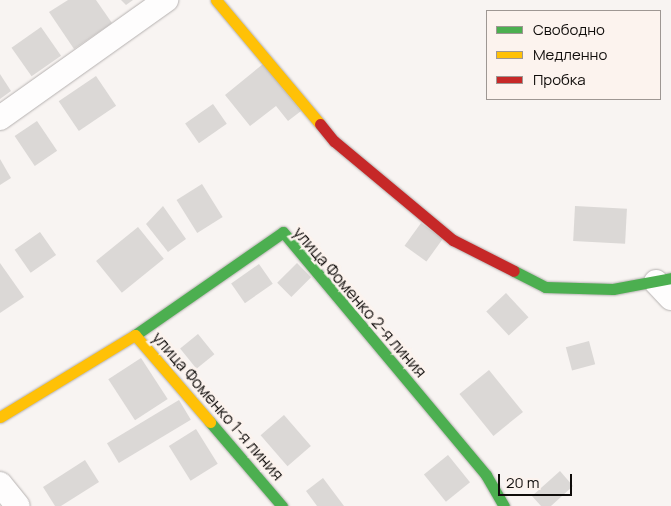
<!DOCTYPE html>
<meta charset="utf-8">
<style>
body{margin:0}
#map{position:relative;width:671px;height:506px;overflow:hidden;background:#f8f4f2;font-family:Manrope,sans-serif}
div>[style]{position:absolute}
.building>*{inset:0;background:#dbd8d6;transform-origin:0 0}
.roads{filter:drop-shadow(0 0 1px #b5b1b0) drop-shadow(0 0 1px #b5b1b0)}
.street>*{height:24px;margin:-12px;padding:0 12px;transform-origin:12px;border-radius:12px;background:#fefdfd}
.fast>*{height:11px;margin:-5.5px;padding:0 5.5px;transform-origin:5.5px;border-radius:5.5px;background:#4caf50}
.slow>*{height:11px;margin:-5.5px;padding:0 5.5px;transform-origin:5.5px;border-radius:5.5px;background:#ffc107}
.jam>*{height:11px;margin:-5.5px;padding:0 5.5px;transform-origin:5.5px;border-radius:5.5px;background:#c62828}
span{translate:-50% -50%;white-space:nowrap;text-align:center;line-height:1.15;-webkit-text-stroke:5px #fcf3ee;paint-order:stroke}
.street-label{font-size:16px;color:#100d0b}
.legend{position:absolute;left:486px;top:10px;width:175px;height:90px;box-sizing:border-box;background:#fcf3ee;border:1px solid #9e9793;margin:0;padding:6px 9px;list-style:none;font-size:15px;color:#100d0b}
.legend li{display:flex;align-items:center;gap:10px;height:25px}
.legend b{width:25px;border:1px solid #9e9793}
.scale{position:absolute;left:498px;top:474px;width:74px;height:22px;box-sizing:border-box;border:2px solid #100d0b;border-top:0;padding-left:6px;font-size:15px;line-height:18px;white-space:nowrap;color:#100d0b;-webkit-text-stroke:4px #fcf3ee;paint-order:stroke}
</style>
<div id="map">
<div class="building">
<i style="clip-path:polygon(68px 0,96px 0,112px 23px,74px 49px,49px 12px)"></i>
<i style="clip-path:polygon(121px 0,133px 0,126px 5px)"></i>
<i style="left:41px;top:27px;width:35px;height:36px;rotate:55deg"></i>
<i style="clip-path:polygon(263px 64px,301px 111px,288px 121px,276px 106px,250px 126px,225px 95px)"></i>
<i style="clip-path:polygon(0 74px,11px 91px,0 99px)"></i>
<i style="left:96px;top:76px;width:36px;height:45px;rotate:56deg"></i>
<i style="left:213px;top:104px;width:24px;height:34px;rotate:55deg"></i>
<i style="left:37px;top:121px;width:36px;height:27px;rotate:56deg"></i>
<i style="clip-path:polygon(0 159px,11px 178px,0 185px)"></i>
<i style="left:202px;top:184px;width:39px;height:30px;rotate:58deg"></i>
<i style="clip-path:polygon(163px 206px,186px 239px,168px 252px,146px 224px)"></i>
<i style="left:575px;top:206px;width:52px;height:35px;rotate:3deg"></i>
<i style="left:421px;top:223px;width:27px;height:28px;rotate:36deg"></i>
<i style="left:138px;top:227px;width:41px;height:54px;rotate:51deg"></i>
<i style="left:40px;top:232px;width:28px;height:31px;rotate:55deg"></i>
<i style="clip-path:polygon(0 263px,24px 297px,0 313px)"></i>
<i style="left:297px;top:263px;width:20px;height:28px;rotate:45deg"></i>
<i style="left:259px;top:264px;width:24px;height:34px;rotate:55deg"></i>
<i style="left:506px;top:293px;width:33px;height:27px;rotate:47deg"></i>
<i style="left:198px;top:334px;width:26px;height:23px;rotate:51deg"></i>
<i style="left:589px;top:341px;width:24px;height:24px;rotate:75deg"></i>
<i style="left:141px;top:358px;width:49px;height:39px;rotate:57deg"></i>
<i style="left:489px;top:370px;width:54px;height:38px;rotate:51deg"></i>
<i style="left:179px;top:400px;width:23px;height:84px;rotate:59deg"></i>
<i style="left:284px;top:415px;width:41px;height:31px;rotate:49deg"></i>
<i style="left:196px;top:429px;width:41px;height:32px;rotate:58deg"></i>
<i style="left:448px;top:455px;width:35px;height:31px;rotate:51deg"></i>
<i style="clip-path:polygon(85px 460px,99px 482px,61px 506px,55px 506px,43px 487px)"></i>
<i style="clip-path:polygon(560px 471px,573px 486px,551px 506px,541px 506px,532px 496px)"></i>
<i style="clip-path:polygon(323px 478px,344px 506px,317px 506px,306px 491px)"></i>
</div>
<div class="roads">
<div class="street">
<i style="left:0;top:118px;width:204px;rotate:-35.4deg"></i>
<i style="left:656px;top:282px;width:22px;rotate:47deg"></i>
<i style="left:0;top:484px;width:28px;rotate:51deg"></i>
</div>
<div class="fast">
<i style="left:514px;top:271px;width:35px;rotate:27deg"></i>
<i style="left:545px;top:287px;width:68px;rotate:1.7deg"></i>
<i style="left:613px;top:289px;width:59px;rotate:-10.7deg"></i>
<i style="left:135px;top:335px;width:180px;rotate:-34.8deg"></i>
<i style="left:283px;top:232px;width:317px;rotate:50.1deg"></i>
<i style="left:486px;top:475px;width:36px;rotate:60deg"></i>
<i style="left:210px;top:422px;width:111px;rotate:49.4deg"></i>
</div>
<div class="slow">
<i style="left:216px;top:0;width:162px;rotate:50deg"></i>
<i style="left:0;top:417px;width:158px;rotate:-31.3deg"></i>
<i style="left:135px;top:335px;width:115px;rotate:49.2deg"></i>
</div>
<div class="jam">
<i style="left:320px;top:124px;width:22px;rotate:51deg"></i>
<i style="left:334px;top:141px;width:155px;rotate:39.8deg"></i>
<i style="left:453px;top:240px;width:68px;rotate:26.9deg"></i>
</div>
</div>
<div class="street-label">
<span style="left:360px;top:302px;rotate:49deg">улица Фоменко 2-я линия</span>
<span style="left:218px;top:406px;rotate:49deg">улица Фоменко 1-я линия</span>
</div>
<ul class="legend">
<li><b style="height:6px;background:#4caf50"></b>Свободно</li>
<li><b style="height:6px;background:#ffc107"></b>Медленно</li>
<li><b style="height:6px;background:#c62828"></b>Пробка</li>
</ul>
<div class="scale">20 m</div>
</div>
